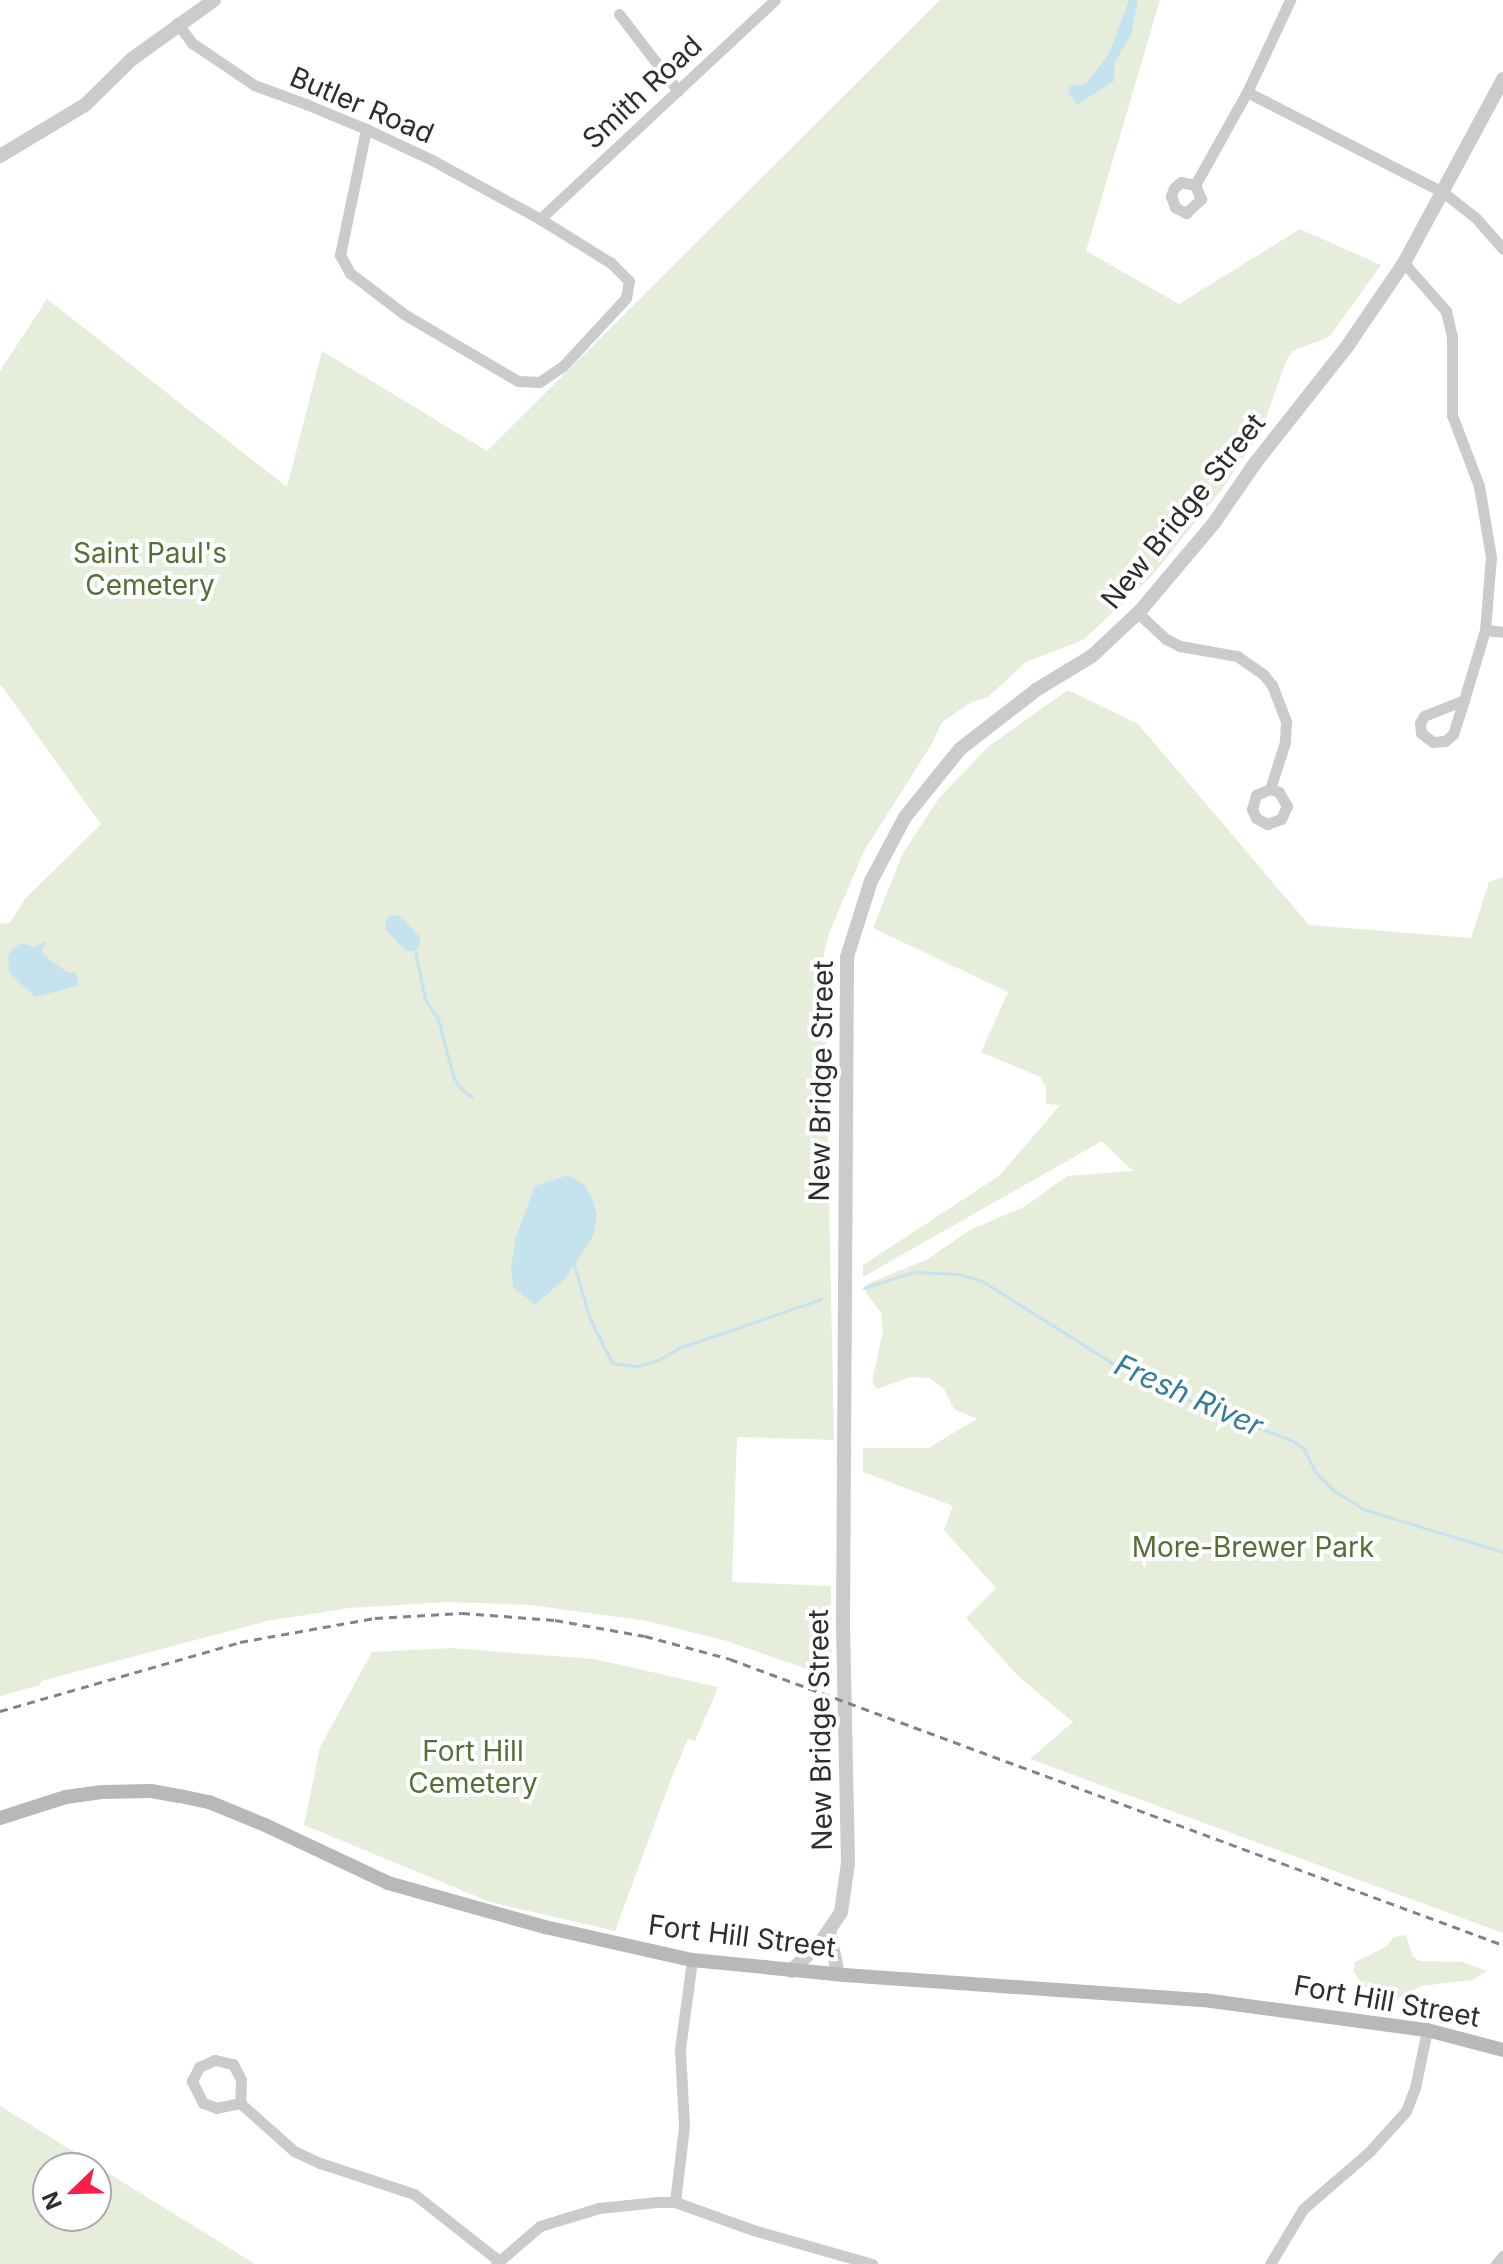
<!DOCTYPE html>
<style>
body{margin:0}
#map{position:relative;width:1503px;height:2264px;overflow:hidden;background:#fff;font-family:Inter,sans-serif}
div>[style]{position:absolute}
.green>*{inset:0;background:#e6edda}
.water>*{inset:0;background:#c4e3ef}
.stream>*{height:3px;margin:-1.5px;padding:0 1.5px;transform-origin:1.5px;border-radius:1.5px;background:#c4e3ef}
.river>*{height:20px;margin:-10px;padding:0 10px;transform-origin:10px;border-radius:10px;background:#c4e3ef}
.minor>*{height:11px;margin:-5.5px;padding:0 5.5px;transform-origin:5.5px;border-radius:5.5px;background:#cbcbcb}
.tertiary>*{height:14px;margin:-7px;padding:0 7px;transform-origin:7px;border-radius:7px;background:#cbcbcb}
.secondary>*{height:14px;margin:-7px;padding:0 7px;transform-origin:7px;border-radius:7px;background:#b8b8b8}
.rail>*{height:3px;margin-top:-1.5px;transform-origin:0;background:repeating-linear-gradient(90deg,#838383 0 8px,transparent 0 14px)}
span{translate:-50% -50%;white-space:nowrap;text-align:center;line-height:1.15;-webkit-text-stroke:8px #fff;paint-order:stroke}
.street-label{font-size:28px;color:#2e2e2e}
.park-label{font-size:28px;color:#576e37}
.water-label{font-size:30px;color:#347d98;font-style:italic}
.north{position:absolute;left:32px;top:2152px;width:80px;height:80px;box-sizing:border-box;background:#fff;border:2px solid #ababab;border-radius:50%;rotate:247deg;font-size:22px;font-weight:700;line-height:32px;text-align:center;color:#2e2e2e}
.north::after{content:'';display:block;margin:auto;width:28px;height:36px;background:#f61f49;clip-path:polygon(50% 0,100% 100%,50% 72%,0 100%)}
</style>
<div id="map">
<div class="green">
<i style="clip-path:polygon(940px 0,1160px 0,1086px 251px,1179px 304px,1300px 229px,1381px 265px,1329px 337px,1293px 351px,1287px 359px,1260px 434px,1222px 489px,1150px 578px,1083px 640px,1026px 662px,988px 697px,972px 702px,942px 722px,933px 742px,864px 851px,829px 933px,824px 954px,834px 1440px,737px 1437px,732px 1582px,831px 1586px,832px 1678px,727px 1641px,647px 1621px,531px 1605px,448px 1602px,349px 1608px,267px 1621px,41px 1681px,40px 1685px,0 1696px,0 924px,10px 923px,25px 899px,101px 824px,0 684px,0 371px,47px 299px,287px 487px,322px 351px,487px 451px)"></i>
<i style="clip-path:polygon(1068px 690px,1138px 724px,1309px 925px,1471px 938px,1489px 882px,1503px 877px,1503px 1933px,1030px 1759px,1073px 1722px,1018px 1676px,966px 1618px,996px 1588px,944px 1530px,953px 1506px,863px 1472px,863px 1448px,928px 1448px,977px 1419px,954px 1409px,944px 1389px,929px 1378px,911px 1377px,877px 1389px,872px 1382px,883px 1331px,881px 1313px,866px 1293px,867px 1284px,928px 1259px,970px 1230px,1026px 1206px,1067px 1176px,1133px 1171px,1102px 1141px,863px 1277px,863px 1265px,999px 1176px,1060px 1105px,1046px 1104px,1046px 1087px,1040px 1077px,981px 1052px,1008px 992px,873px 928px,903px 853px,939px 798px,989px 746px)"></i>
<i style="clip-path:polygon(451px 1648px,594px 1659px,718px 1687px,695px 1741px,688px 1739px,671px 1779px,615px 1931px,490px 1902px,304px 1825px,320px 1747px,372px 1652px)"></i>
<i style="clip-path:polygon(1406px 1935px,1413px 1957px,1420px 1961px,1463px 1962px,1487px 1971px,1472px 1980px,1421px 1986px,1394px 2000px,1385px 2000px,1363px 1985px,1353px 1971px,1355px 1962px,1386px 1947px,1394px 1937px)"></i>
<i style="clip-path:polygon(evenodd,0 2106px,255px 2264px,0 2264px,0 2106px,48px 2168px,96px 2168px,96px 2216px,48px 2216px,48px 2168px)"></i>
</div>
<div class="water">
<i style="clip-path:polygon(1129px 0,1138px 0,1131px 35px,1115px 62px,1114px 81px,1077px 105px,1068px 93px,1069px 87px,1085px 84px,1109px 54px)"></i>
<i style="clip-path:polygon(46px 941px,42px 950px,45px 956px,68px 973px,74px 972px,78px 979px,77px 986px,35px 997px,9px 973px,8px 955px,20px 943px,35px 947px)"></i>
<i style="clip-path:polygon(568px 1175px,585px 1185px,593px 1201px,597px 1216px,593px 1236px,566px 1278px,535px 1305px,513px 1287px,511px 1268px,516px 1237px,535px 1186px)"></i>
</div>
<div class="stream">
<i style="left:414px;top:946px;width:54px;rotate:78.3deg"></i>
<i style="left:425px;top:999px;width:24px;rotate:57deg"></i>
<i style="left:438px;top:1019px;width:58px;rotate:75deg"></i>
<i style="left:453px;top:1075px;width:13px;rotate:63deg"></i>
<i style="left:459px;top:1087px;width:16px;rotate:38deg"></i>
<i style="left:574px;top:1265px;width:56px;rotate:73.5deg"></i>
<i style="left:590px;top:1319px;width:49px;rotate:63.4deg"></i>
<i style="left:612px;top:1363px;width:26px;rotate:7deg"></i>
<i style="left:638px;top:1366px;width:21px;rotate:-17deg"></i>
<i style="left:658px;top:1360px;width:24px;rotate:-30deg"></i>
<i style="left:679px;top:1348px;width:150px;rotate:-19deg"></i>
<i style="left:864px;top:1288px;width:52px;rotate:-18.1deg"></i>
<i style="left:913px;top:1272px;width:45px;rotate:2.5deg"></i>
<i style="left:958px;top:1274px;width:25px;rotate:16deg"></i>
<i style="left:982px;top:1281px;width:163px;rotate:32.2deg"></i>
<i style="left:1120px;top:1368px;width:75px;rotate:25.2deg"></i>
<i style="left:1188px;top:1400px;width:113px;rotate:21.3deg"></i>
<i style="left:1293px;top:1441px;width:14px;rotate:36deg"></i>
<i style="left:1304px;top:1449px;width:28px;rotate:63deg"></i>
<i style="left:1317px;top:1474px;width:23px;rotate:45deg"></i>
<i style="left:1333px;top:1490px;width:36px;rotate:32deg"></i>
<i style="left:1363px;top:1509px;width:146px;rotate:17.1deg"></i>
</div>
<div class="river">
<i style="left:395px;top:925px;width:22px;rotate:47deg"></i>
</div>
<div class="minor">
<i style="left:619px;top:14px;width:97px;rotate:52.5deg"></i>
<i style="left:177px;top:23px;width:25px;rotate:53deg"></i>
<i style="left:192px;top:43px;width:75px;rotate:34.1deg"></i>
<i style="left:254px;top:85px;width:55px;rotate:20.1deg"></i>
<i style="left:306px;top:104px;width:65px;rotate:22.6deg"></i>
<i style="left:366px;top:129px;width:73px;rotate:25.2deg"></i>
<i style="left:432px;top:160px;width:123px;rotate:28.6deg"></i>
<i style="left:540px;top:219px;width:84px;rotate:31.8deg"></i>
<i style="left:611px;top:263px;width:25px;rotate:45deg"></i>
<i style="left:629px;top:281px;width:17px;rotate:100deg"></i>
<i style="left:626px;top:298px;width:93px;rotate:132.8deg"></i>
<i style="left:563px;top:366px;width:29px;rotate:146deg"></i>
<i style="left:539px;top:382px;width:21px;rotate:-177deg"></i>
<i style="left:518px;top:381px;width:132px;rotate:-149.6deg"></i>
<i style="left:404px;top:314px;width:68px;rotate:-142.8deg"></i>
<i style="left:350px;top:273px;width:21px;rotate:-119deg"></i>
<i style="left:340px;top:255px;width:129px;rotate:-78.3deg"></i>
<i style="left:1247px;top:92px;width:102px;rotate:-64.9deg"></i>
<i style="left:1195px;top:185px;width:14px;rotate:-168deg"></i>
<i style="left:1181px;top:182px;width:9px;rotate:139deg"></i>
<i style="left:1174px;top:188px;width:9px;rotate:111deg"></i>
<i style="left:1171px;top:196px;width:12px;rotate:70deg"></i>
<i style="left:1175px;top:207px;width:13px;rotate:29deg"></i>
<i style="left:1186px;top:213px;width:21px;rotate:-43deg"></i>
<i style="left:1201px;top:199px;width:15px;rotate:-113deg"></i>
<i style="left:1195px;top:185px;width:107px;rotate:-60.8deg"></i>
<i style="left:1247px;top:92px;width:221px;rotate:27.1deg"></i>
<i style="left:1444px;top:193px;width:41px;rotate:38deg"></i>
<i style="left:1476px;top:218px;width:41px;rotate:48.9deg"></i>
<i style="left:540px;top:219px;width:321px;rotate:-43deg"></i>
<i style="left:1404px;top:263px;width:64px;rotate:48.8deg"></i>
<i style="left:1446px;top:311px;width:26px;rotate:77deg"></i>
<i style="left:1452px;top:336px;width:79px;rotate:90deg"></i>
<i style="left:1452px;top:415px;width:76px;rotate:69.2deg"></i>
<i style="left:1479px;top:486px;width:72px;rotate:80.4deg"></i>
<i style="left:1491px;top:557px;width:73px;rotate:94.7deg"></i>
<i style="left:1485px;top:630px;width:73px;rotate:106.7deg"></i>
<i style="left:1464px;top:700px;width:43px;rotate:158.2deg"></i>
<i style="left:1424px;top:716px;width:8px;rotate:120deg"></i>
<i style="left:1420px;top:723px;width:10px;rotate:84deg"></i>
<i style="left:1421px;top:733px;width:15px;rotate:37deg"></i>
<i style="left:1433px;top:742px;width:12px;rotate:-5deg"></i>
<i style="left:1445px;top:741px;width:11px;rotate:-41deg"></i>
<i style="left:1453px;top:734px;width:36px;rotate:-72deg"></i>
<i style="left:1138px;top:613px;width:38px;rotate:43deg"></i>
<i style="left:1166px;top:639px;width:16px;rotate:27deg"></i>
<i style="left:1180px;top:646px;width:58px;rotate:10deg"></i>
<i style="left:1237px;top:656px;width:32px;rotate:35deg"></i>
<i style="left:1263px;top:674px;width:14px;rotate:51deg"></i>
<i style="left:1272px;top:685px;width:40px;rotate:69deg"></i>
<i style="left:1286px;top:722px;width:20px;rotate:93deg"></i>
<i style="left:1285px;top:742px;width:49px;rotate:107.7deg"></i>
<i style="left:1270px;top:789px;width:15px;rotate:157deg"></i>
<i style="left:1256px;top:795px;width:15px;rotate:106deg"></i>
<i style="left:1252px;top:809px;width:10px;rotate:66deg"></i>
<i style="left:1256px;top:818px;width:13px;rotate:29deg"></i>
<i style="left:1267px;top:824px;width:15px;rotate:-20deg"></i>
<i style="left:1281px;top:819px;width:14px;rotate:-65deg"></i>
<i style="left:1287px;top:806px;width:16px;rotate:-120deg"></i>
<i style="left:1279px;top:792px;width:9px;rotate:-162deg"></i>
<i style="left:1485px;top:630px;width:18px;rotate:6deg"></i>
<i style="left:240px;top:2103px;width:24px;rotate:168deg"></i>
<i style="left:217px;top:2108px;width:15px;rotate:-160deg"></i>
<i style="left:203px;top:2103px;width:25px;rotate:-117deg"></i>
<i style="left:192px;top:2081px;width:16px;rotate:-63deg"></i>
<i style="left:199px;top:2067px;width:17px;rotate:-24deg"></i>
<i style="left:215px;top:2060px;width:18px;rotate:13deg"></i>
<i style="left:233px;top:2064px;width:18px;rotate:63deg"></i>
<i style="left:241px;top:2080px;width:23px;rotate:92deg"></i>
<i style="left:240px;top:2103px;width:72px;rotate:41.6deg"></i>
<i style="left:294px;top:2151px;width:29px;rotate:25deg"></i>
<i style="left:320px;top:2163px;width:99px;rotate:18.3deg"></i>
<i style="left:414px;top:2194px;width:108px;rotate:38.2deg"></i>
<i style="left:675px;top:2202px;width:77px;rotate:-83.2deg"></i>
<i style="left:684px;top:2126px;width:77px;rotate:-93deg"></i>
<i style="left:680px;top:2049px;width:90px;rotate:-82.3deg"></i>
<i style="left:496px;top:2264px;width:58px;rotate:-40.8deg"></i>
<i style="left:540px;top:2226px;width:62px;rotate:-17deg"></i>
<i style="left:599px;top:2208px;width:58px;rotate:-5.9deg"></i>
<i style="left:657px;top:2202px;width:18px"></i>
<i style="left:675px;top:2202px;width:83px;rotate:19.7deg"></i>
<i style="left:753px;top:2230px;width:124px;rotate:15.9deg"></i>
<i style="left:1270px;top:2264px;width:64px;rotate:-59deg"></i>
<i style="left:1303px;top:2209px;width:87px;rotate:-40.8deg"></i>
<i style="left:1369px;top:2152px;width:55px;rotate:-47.9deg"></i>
<i style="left:1406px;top:2111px;width:25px;rotate:-69deg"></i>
<i style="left:1415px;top:2088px;width:59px;rotate:-78.3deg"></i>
<i style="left:1496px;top:2264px;width:11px;rotate:-49deg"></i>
</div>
<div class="tertiary">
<i style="left:0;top:156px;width:99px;rotate:-31deg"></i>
<i style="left:85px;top:105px;width:66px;rotate:-44.4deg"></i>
<i style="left:132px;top:59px;width:101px;rotate:-35.7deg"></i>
<i style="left:829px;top:1931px;width:44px;rotate:78.2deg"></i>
<i style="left:791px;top:1971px;width:42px;rotate:-44deg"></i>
<i style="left:821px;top:1942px;width:36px;rotate:-56deg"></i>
<i style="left:841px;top:1912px;width:49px;rotate:-81.9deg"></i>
<i style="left:848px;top:1863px;width:242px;rotate:-91.2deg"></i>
<i style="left:843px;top:1621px;width:664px;rotate:-89.65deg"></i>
<i style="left:847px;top:957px;width:80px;rotate:-72.5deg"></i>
<i style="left:871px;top:881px;width:72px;rotate:-62deg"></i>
<i style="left:905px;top:817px;width:87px;rotate:-51deg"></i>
<i style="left:960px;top:749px;width:96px;rotate:-37.8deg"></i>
<i style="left:1036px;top:690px;width:66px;rotate:-31.3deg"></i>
<i style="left:1092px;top:656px;width:66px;rotate:-43.2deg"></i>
<i style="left:1140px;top:611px;width:115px;rotate:-49.9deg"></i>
<i style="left:1214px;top:523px;width:74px;rotate:-55.5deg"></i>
<i style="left:1256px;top:462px;width:145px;rotate:-51.7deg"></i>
<i style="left:1346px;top:348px;width:103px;rotate:-55.7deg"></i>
<i style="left:1404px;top:263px;width:209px;rotate:-61.7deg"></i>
</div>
<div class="secondary">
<i style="left:0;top:1818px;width:69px;rotate:-17.7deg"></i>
<i style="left:66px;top:1797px;width:36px;rotate:-8deg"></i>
<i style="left:102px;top:1792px;width:49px;rotate:-1.2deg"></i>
<i style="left:151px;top:1791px;width:29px;rotate:10deg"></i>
<i style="left:180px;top:1796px;width:30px;rotate:12deg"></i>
<i style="left:209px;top:1802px;width:61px;rotate:22.3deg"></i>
<i style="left:265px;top:1825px;width:136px;rotate:25.2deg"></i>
<i style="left:388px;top:1883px;width:163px;rotate:15.7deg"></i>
<i style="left:545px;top:1927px;width:151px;rotate:12.7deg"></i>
<i style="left:692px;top:1960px;width:153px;rotate:5.6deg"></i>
<i style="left:844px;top:1975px;width:361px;rotate:4deg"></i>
<i style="left:1204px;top:2000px;width:225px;rotate:7.7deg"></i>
<i style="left:1427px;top:2030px;width:79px;rotate:14.7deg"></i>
</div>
<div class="rail">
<i style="left:0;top:1711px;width:250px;rotate:-16deg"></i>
<i style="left:240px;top:1642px;width:137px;rotate:-10.1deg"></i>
<i style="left:375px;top:1618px;width:87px;rotate:-3.3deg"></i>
<i style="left:462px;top:1613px;width:93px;rotate:4.3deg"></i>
<i style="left:555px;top:1620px;width:91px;rotate:10.1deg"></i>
<i style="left:645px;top:1636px;width:88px;rotate:15.1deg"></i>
<i style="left:730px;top:1659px;width:824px;rotate:20.3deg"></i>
</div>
<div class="street-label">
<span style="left:642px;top:92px;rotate:-43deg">Smith Road</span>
<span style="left:362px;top:105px;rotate:23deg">Butler Road</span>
<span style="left:1183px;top:511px;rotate:-51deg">New Bridge Street</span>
<span style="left:821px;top:1081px;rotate:-89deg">New Bridge Street</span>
<span style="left:820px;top:1730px;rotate:-91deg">New Bridge Street</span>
<span style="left:742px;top:1936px;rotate:7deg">Fort Hill Street</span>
<span style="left:1387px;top:2001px;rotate:10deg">Fort Hill Street</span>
</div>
<div class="park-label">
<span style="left:150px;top:569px">Saint Paul's<br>Cemetery</span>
<span style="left:1253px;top:1547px">More-Brewer Park</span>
<span style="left:473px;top:1767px">Fort Hill<br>Cemetery</span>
</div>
<div class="water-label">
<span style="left:1189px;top:1395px;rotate:24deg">Fresh River</span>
</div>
<div class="north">N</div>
</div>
